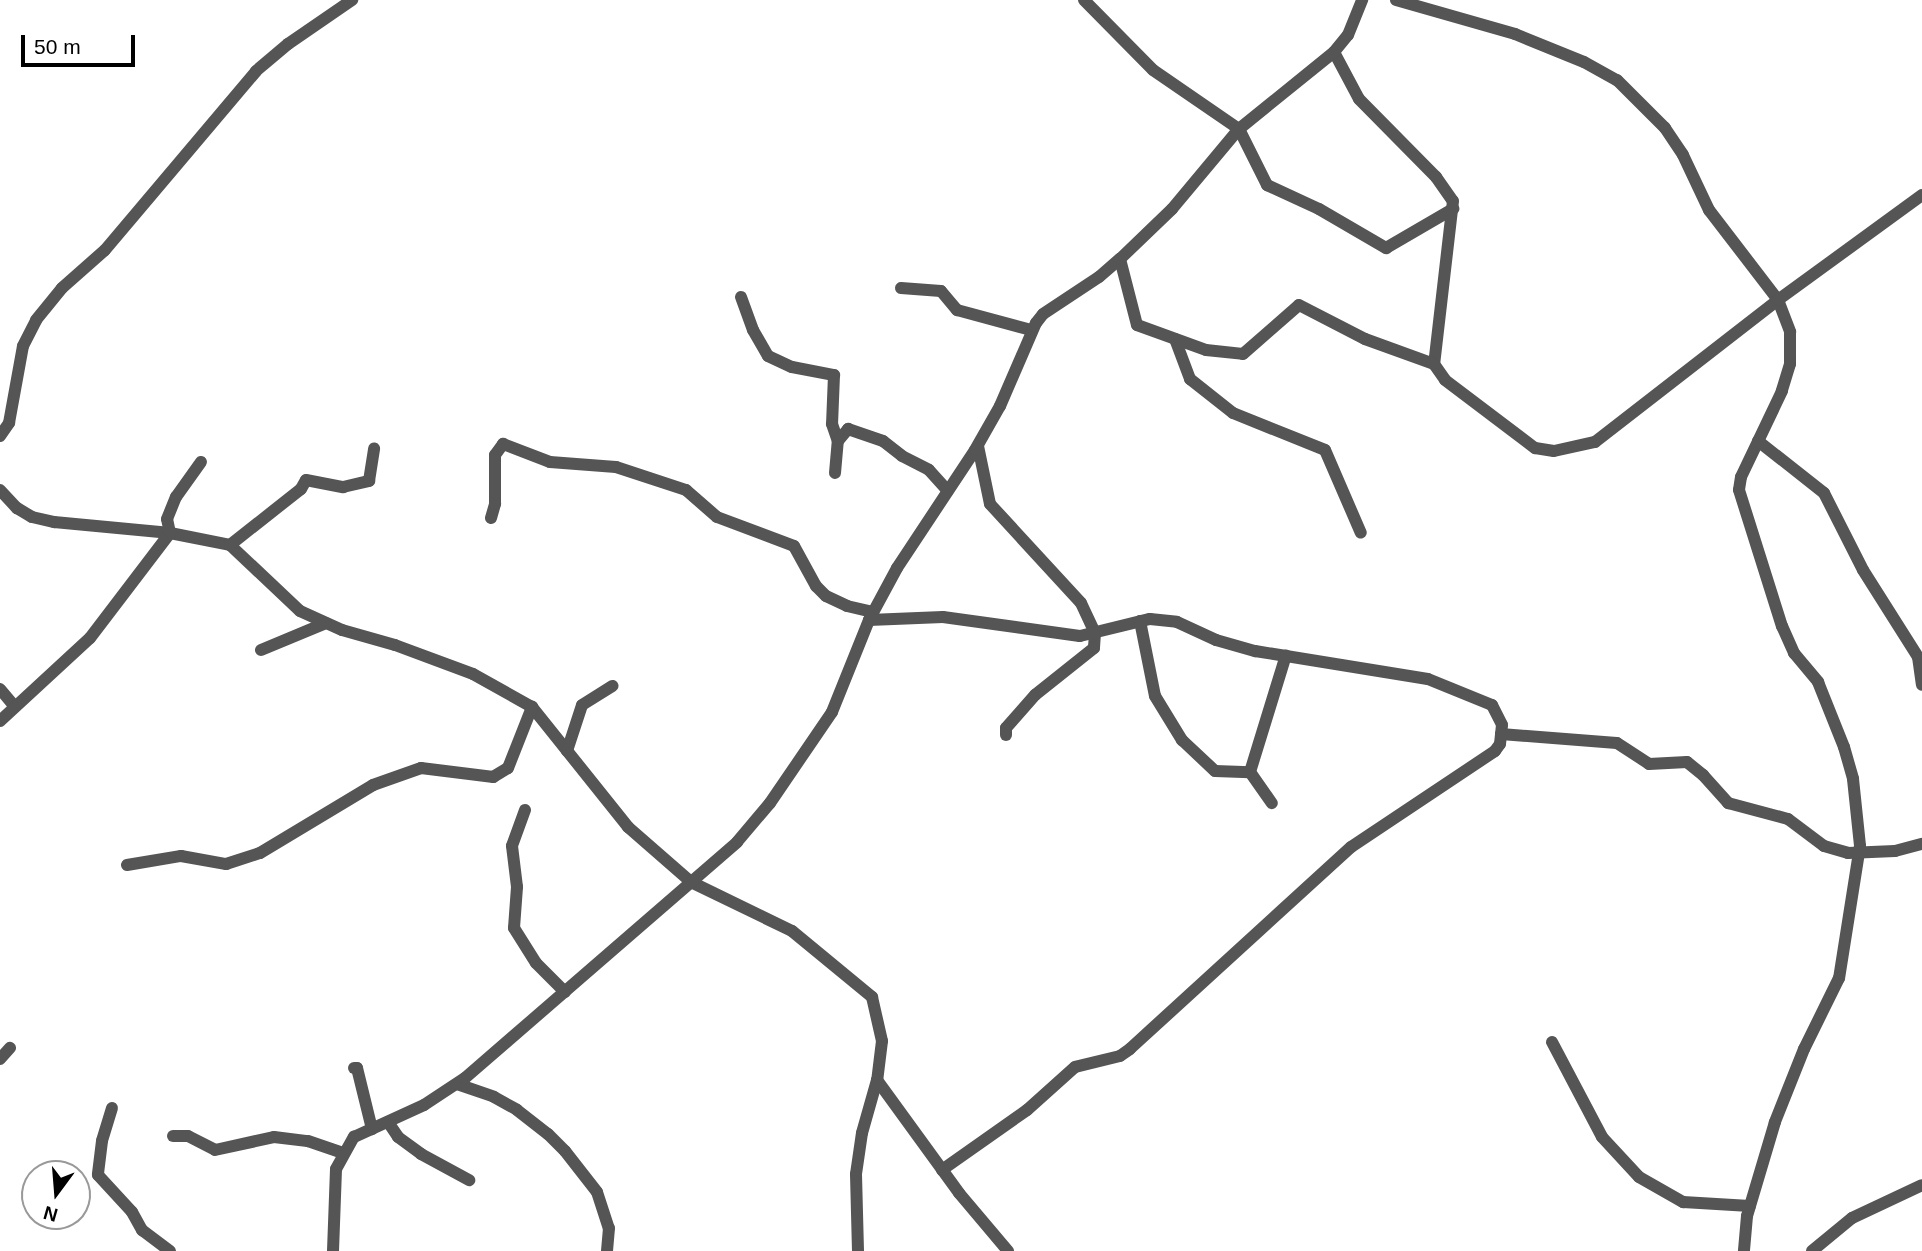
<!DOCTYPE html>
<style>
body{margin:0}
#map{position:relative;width:1922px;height:1251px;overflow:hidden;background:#fff;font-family:Helvetica,sans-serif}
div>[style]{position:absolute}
.minor>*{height:12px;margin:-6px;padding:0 6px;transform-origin:6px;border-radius:6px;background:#555}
span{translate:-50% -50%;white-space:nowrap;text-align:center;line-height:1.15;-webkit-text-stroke:5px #fff;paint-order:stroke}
.north{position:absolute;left:21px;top:1160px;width:70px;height:70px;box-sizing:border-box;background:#fff;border:2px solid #999;border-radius:50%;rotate:196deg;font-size:19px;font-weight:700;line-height:28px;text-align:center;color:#000}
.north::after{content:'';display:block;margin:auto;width:24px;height:32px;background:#000;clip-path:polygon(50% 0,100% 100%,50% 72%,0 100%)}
.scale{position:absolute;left:21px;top:35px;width:114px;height:32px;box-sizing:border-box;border:4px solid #000;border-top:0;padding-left:9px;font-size:21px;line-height:24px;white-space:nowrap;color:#000;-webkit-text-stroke:5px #fff;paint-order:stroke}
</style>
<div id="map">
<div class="minor">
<i style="left:1084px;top:0;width:98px;rotate:45.4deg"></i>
<i style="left:1153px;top:70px;width:104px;rotate:34.5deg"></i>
<i style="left:1239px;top:129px;width:63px;rotate:63.4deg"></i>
<i style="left:1267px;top:185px;width:57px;rotate:24.8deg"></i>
<i style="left:1319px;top:209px;width:78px;rotate:30.2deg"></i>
<i style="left:1386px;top:248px;width:78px;rotate:-30.2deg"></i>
<i style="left:1396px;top:0;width:124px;rotate:15.9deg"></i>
<i style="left:1515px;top:34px;width:74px;rotate:22.1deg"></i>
<i style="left:1584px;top:62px;width:38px;rotate:29deg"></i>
<i style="left:1617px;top:80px;width:68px;rotate:45deg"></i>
<i style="left:1665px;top:128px;width:32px;rotate:56deg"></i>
<i style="left:1683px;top:155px;width:61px;rotate:64.7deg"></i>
<i style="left:1709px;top:210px;width:113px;rotate:52.5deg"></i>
<i style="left:1778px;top:300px;width:34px;rotate:69deg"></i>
<i style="left:1790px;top:332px;width:32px;rotate:90deg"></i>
<i style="left:1790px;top:364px;width:28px;rotate:107deg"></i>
<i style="left:1782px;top:391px;width:95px;rotate:115.5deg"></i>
<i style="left:1741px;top:477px;width:13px;rotate:99deg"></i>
<i style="left:1739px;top:490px;width:143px;rotate:72.5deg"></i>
<i style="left:1782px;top:626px;width:30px;rotate:66deg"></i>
<i style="left:1794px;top:653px;width:38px;rotate:50deg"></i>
<i style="left:1818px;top:682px;width:70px;rotate:68.2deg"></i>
<i style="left:1844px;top:747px;width:33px;rotate:74deg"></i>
<i style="left:1853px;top:779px;width:67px;rotate:84deg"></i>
<i style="left:1860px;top:846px;width:134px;rotate:99deg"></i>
<i style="left:1839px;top:978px;width:79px;rotate:116.2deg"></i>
<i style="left:1804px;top:1049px;width:79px;rotate:111.7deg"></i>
<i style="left:1775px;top:1122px;width:98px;rotate:106.6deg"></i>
<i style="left:1747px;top:1216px;width:35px;rotate:95deg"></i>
<i style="left:1334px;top:52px;width:53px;rotate:62deg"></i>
<i style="left:1359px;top:99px;width:110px;rotate:45.4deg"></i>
<i style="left:1436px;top:177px;width:29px;rotate:55deg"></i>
<i style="left:1453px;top:201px;width:164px;rotate:96.6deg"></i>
<i style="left:1434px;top:364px;width:19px;rotate:55deg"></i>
<i style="left:1445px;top:380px;width:113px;rotate:37.1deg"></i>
<i style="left:1535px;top:448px;width:19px;rotate:9deg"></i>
<i style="left:1554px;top:451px;width:42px;rotate:-12.4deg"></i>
<i style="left:1595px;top:442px;width:232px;rotate:-37.8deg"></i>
<i style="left:1778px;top:300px;width:178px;rotate:-36.1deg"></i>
<i style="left:1120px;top:259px;width:68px;rotate:75.6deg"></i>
<i style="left:1137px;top:325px;width:73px;rotate:19.9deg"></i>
<i style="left:1206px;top:350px;width:37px;rotate:6deg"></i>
<i style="left:1243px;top:354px;width:74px;rotate:-41.2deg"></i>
<i style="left:1299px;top:305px;width:74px;rotate:27.3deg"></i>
<i style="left:1365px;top:339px;width:73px;rotate:19.9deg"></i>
<i style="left:901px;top:288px;width:40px;rotate:4.3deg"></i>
<i style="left:941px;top:291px;width:25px;rotate:50deg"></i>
<i style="left:957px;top:310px;width:77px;rotate:15.1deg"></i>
<i style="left:741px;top:297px;width:35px;rotate:70deg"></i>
<i style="left:753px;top:330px;width:30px;rotate:60deg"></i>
<i style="left:768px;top:356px;width:26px;rotate:25deg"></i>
<i style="left:792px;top:367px;width:43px;rotate:10.8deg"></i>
<i style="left:834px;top:375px;width:49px;rotate:92.3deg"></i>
<i style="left:832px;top:424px;width:18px;rotate:71deg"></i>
<i style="left:1175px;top:339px;width:43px;rotate:69.4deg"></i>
<i style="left:1190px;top:379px;width:55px;rotate:38.3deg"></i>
<i style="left:1233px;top:413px;width:99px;rotate:21.9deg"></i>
<i style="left:1325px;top:450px;width:90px;rotate:66.6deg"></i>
<i style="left:0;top:436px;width:16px;rotate:-55deg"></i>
<i style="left:9px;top:423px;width:78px;rotate:-79.7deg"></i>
<i style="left:23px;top:346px;width:29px;rotate:-63deg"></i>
<i style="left:36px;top:320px;width:41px;rotate:-50.9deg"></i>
<i style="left:62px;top:288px;width:57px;rotate:-41.5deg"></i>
<i style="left:105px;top:250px;width:234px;rotate:-49.8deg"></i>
<i style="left:256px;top:71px;width:42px;rotate:-40.2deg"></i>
<i style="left:288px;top:44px;width:78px;rotate:-34.5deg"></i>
<i style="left:1758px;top:441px;width:84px;rotate:38.2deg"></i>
<i style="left:1824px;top:493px;width:86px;rotate:63.1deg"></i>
<i style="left:1863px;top:570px;width:103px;rotate:57.7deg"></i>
<i style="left:1918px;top:657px;width:28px;rotate:82deg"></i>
<i style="left:978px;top:446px;width:59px;rotate:78.3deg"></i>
<i style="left:990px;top:504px;width:134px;rotate:47.4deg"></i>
<i style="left:1081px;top:603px;width:33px;rotate:65deg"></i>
<i style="left:1095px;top:633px;width:15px;rotate:94deg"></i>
<i style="left:1094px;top:648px;width:75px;rotate:141.5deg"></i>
<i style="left:1035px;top:695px;width:44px;rotate:131.3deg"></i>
<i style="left:1006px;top:728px;width:7px;rotate:90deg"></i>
<i style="left:835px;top:473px;width:32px;rotate:-85deg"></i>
<i style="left:838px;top:441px;width:16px;rotate:-50deg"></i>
<i style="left:848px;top:429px;width:37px;rotate:19deg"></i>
<i style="left:883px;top:441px;width:24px;rotate:38deg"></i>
<i style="left:902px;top:456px;width:30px;rotate:27deg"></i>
<i style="left:929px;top:470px;width:28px;rotate:48deg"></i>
<i style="left:0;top:490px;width:25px;rotate:47deg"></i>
<i style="left:17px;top:508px;width:17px;rotate:31deg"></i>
<i style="left:32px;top:517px;width:23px;rotate:13deg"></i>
<i style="left:54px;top:522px;width:117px;rotate:5.4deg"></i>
<i style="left:170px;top:533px;width:61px;rotate:11.3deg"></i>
<i style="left:230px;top:545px;width:96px;rotate:43.3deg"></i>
<i style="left:300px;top:611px;width:46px;rotate:24.3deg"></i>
<i style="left:342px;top:630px;width:55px;rotate:15.8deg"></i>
<i style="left:395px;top:645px;width:83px;rotate:20.4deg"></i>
<i style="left:473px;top:674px;width:68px;rotate:29.2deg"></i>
<i style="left:532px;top:707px;width:154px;rotate:51.3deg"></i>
<i style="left:628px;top:827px;width:84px;rotate:41.1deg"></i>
<i style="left:691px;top:882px;width:112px;rotate:25.9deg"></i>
<i style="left:792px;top:931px;width:104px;rotate:39.5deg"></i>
<i style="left:872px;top:997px;width:45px;rotate:77.2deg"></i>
<i style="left:882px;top:1041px;width:39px;rotate:97deg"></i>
<i style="left:877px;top:1080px;width:140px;rotate:54deg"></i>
<i style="left:959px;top:1193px;width:76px;rotate:49.8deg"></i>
<i style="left:491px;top:518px;width:15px;rotate:-74deg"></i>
<i style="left:495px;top:504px;width:49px;rotate:-90deg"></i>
<i style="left:495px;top:455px;width:14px;rotate:-54deg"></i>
<i style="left:503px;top:444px;width:50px;rotate:21deg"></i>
<i style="left:550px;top:462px;width:66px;rotate:4.3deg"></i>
<i style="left:616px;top:467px;width:74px;rotate:18.2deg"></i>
<i style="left:686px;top:490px;width:41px;rotate:41.1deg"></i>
<i style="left:717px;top:517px;width:82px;rotate:20.6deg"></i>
<i style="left:794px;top:546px;width:46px;rotate:61.2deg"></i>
<i style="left:816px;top:586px;width:14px;rotate:45deg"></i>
<i style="left:826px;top:596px;width:23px;rotate:25deg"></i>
<i style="left:847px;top:606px;width:27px;rotate:13deg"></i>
<i style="left:230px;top:545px;width:90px;rotate:-38.3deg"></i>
<i style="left:301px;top:489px;width:10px;rotate:-61deg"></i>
<i style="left:306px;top:480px;width:38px;rotate:11deg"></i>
<i style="left:343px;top:487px;width:27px;rotate:-13deg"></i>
<i style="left:369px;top:481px;width:33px;rotate:-81deg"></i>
<i style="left:869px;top:620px;width:74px;rotate:-2.3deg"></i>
<i style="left:943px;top:617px;width:138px;rotate:7.9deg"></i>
<i style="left:1080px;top:636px;width:72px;rotate:-13.7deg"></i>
<i style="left:1150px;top:619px;width:27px;rotate:6deg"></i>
<i style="left:1177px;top:622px;width:43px;rotate:24.8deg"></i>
<i style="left:1216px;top:640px;width:41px;rotate:15.8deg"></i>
<i style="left:1255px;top:651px;width:175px;rotate:9.2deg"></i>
<i style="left:1428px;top:679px;width:69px;rotate:22.1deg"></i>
<i style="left:1492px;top:705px;width:22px;rotate:63deg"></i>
<i style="left:1502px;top:725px;width:19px;rotate:96deg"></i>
<i style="left:1500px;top:744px;width:9px;rotate:126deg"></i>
<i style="left:1495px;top:751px;width:173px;rotate:146.3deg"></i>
<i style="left:1351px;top:847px;width:299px;rotate:137.6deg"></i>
<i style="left:1130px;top:1049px;width:12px;rotate:145deg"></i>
<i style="left:1120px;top:1056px;width:46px;rotate:166.3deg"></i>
<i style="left:1075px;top:1067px;width:64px;rotate:138.1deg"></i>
<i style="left:1027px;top:1110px;width:104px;rotate:144.8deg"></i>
<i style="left:1140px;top:621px;width:76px;rotate:78.7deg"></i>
<i style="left:1155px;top:696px;width:52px;rotate:58.5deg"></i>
<i style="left:1182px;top:740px;width:45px;rotate:43.2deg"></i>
<i style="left:1215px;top:771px;width:35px;rotate:2deg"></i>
<i style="left:1250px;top:772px;width:38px;rotate:55deg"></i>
<i style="left:261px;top:650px;width:70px;rotate:-22.6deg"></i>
<i style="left:0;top:689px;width:23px;rotate:50deg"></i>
<i style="left:0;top:721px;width:122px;rotate:-42.7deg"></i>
<i style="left:90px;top:638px;width:132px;rotate:-52.7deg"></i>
<i style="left:170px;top:533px;width:14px;rotate:-102deg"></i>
<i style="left:167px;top:519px;width:24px;rotate:-68deg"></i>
<i style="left:176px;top:497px;width:43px;rotate:-54.5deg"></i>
<i style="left:1501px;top:734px;width:116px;rotate:4.4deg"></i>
<i style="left:1617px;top:743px;width:38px;rotate:33deg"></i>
<i style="left:1649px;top:764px;width:38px;rotate:-3deg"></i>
<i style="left:1687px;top:762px;width:21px;rotate:39deg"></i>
<i style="left:1703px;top:775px;width:38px;rotate:48deg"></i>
<i style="left:1728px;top:803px;width:62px;rotate:14.9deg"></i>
<i style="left:1788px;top:819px;width:45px;rotate:36.9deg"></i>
<i style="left:1824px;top:846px;width:25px;rotate:16deg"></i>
<i style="left:1848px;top:853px;width:47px;rotate:-2.4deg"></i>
<i style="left:1895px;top:851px;width:28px;rotate:-15deg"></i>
<i style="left:567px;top:751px;width:48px;rotate:-71.9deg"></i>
<i style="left:582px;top:705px;width:36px;rotate:-32deg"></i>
<i style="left:1250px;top:772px;width:122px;rotate:-72.9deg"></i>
<i style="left:525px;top:810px;width:38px;rotate:110deg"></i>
<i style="left:512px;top:846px;width:41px;rotate:83deg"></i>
<i style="left:517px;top:887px;width:41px;rotate:94.2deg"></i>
<i style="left:514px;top:928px;width:41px;rotate:57.8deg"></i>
<i style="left:536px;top:963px;width:41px;rotate:45deg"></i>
<i style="left:127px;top:865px;width:55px;rotate:-9.5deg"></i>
<i style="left:181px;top:856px;width:46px;rotate:10.1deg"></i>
<i style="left:226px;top:864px;width:36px;rotate:-18deg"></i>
<i style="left:260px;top:853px;width:132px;rotate:-31deg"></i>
<i style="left:373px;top:785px;width:51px;rotate:-19.5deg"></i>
<i style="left:421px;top:768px;width:73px;rotate:7.1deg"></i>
<i style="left:493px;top:777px;width:17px;rotate:-31deg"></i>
<i style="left:508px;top:768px;width:66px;rotate:-68.5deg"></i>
<i style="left:1552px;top:1042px;width:107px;rotate:62.2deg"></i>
<i style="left:1602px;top:1137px;width:54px;rotate:47.2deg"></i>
<i style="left:1639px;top:1177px;width:51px;rotate:29.6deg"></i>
<i style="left:1683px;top:1202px;width:67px;rotate:3.4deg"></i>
<i style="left:0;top:1059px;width:15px;rotate:-48deg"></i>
<i style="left:354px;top:1068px;width:3px"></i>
<i style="left:357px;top:1068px;width:63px;rotate:76.2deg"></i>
<i style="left:457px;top:1084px;width:39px;rotate:19deg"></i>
<i style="left:494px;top:1097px;width:26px;rotate:29deg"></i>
<i style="left:517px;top:1110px;width:39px;rotate:38deg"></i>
<i style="left:548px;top:1134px;width:24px;rotate:45deg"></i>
<i style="left:565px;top:1151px;width:52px;rotate:52deg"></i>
<i style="left:597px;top:1192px;width:38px;rotate:72deg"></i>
<i style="left:609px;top:1228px;width:23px;rotate:95deg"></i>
<i style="left:112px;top:1108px;width:34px;rotate:107deg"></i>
<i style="left:102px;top:1141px;width:34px;rotate:97deg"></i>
<i style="left:98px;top:1175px;width:50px;rotate:47.4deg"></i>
<i style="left:132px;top:1212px;width:21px;rotate:61deg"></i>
<i style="left:142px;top:1230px;width:35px;rotate:37deg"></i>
<i style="left:388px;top:1122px;width:18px;rotate:56deg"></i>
<i style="left:398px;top:1137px;width:29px;rotate:36deg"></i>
<i style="left:421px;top:1154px;width:55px;rotate:28.4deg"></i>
<i style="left:173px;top:1136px;width:15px"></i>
<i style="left:188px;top:1136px;width:30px;rotate:27deg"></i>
<i style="left:215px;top:1150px;width:60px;rotate:-12.4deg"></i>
<i style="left:274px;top:1137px;width:34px;rotate:7deg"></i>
<i style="left:308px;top:1141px;width:37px;rotate:19deg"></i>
<i style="left:333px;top:1251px;width:82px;rotate:-87.9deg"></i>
<i style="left:336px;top:1169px;width:37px;rotate:-61deg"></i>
<i style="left:354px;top:1137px;width:77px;rotate:-24.6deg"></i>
<i style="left:424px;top:1105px;width:49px;rotate:-33.4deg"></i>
<i style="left:465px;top:1078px;width:360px;rotate:-40.9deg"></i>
<i style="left:737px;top:842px;width:51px;rotate:-49.8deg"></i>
<i style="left:770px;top:803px;width:110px;rotate:-55.7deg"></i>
<i style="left:832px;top:712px;width:99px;rotate:-68.1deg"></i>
<i style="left:869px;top:620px;width:59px;rotate:-61.7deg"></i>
<i style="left:897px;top:568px;width:141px;rotate:-56.5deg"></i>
<i style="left:975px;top:450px;width:51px;rotate:-60.4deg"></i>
<i style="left:1000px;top:406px;width:90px;rotate:-66.6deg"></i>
<i style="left:1036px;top:323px;width:11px;rotate:-52deg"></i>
<i style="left:1043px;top:314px;width:67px;rotate:-33.5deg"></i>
<i style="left:1099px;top:277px;width:28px;rotate:-41deg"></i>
<i style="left:1120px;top:259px;width:72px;rotate:-43.9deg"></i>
<i style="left:1172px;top:209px;width:104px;rotate:-50.1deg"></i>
<i style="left:1239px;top:129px;width:122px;rotate:-39deg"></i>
<i style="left:1334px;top:52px;width:22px;rotate:-51deg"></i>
<i style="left:1348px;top:35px;width:38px;rotate:-68deg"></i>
<i style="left:858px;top:1251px;width:77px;rotate:-91.5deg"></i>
<i style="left:856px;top:1174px;width:41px;rotate:-81.7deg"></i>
<i style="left:862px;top:1133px;width:55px;rotate:-74.2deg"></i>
<i style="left:1812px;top:1251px;width:52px;rotate:-39.5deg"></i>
<i style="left:1852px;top:1218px;width:77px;rotate:-25.2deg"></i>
</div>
<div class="north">N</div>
<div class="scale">50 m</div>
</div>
